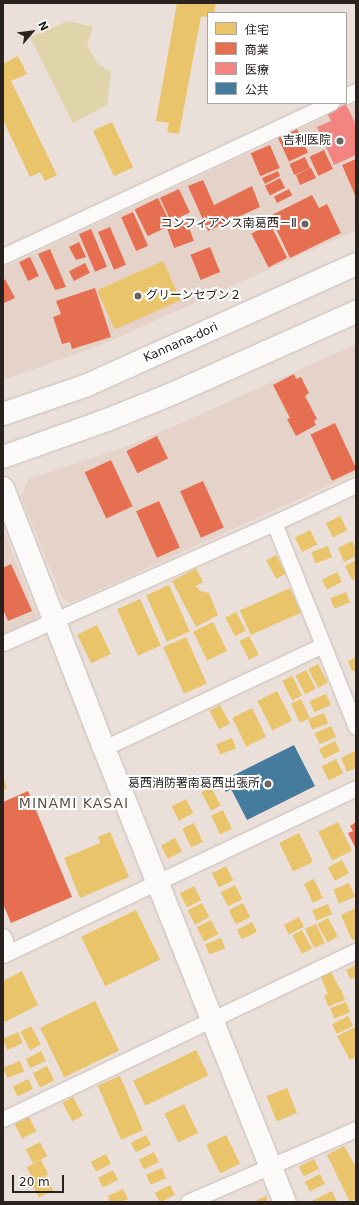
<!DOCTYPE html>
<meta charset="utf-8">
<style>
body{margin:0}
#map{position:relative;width:359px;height:1205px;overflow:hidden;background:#eadfd9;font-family:"DejaVu Sans","Noto Sans JP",sans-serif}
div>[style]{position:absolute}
.built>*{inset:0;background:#e5d2c9}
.green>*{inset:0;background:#e0d4ab}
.homes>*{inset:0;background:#e9c46a;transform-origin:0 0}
.shops>*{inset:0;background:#e76f51;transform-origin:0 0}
.health>*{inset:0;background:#f28482}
.public>*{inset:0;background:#457b9d}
.roads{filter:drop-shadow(0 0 1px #c6beb9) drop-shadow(0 0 1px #c6beb9)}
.street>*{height:15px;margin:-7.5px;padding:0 7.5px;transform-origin:7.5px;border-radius:7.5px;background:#fcfaf9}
.secondary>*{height:22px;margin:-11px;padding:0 11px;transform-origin:11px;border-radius:11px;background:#fcfaf9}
.primary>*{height:22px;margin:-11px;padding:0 11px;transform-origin:11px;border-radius:11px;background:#fcfaf9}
.dots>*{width:11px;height:11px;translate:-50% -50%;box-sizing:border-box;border:2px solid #fff;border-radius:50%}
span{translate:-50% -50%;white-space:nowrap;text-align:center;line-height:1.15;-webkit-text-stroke:4px #fff;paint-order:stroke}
.poi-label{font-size:12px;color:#29221e}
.right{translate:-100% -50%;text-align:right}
.left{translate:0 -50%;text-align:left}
.street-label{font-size:12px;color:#29221e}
.quarter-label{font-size:14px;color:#615249;letter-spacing:1px}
.frame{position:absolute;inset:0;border:4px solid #29221e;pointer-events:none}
.legend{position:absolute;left:207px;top:12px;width:140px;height:92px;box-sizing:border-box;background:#fff;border:1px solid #a9a7a5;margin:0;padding:5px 7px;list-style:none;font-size:12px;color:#29221e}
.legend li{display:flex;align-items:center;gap:8px;height:20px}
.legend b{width:20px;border:1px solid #a9a7a5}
.north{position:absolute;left:12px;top:12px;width:40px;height:40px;-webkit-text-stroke:3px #fff;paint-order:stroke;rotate:62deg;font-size:11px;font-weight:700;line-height:16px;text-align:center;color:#29221e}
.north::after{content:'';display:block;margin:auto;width:14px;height:18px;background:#29221e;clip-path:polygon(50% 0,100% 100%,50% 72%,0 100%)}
.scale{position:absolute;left:12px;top:1175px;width:52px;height:18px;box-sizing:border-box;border:2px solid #29221e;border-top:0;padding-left:5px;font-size:12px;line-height:14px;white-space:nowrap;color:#29221e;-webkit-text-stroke:3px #fff;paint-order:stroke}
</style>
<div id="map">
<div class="built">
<i style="clip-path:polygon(356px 103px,356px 230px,99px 346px,3px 380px,3px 268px)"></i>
<i style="clip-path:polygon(356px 344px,356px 473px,70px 603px,62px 598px,21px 496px,29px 479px,122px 448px,184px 422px)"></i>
<i style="clip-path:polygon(3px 528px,38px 619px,3px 635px)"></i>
</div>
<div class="green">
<i style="clip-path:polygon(68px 21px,93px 27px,87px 46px,98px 64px,111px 72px,107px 105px,73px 123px,30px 37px)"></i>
</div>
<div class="homes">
<i style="clip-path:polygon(177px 3px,216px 3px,214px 13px,208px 13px,208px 17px,201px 16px,179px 134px,167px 132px,169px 123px,156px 121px)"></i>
<i style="clip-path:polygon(18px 56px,27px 74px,11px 81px,57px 175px,45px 181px,40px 172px,30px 177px,3px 120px,3px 64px)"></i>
<i style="left:112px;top:122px;width:50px;height:21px;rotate:65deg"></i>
<i style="left:163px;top:261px;width:43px;height:72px;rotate:66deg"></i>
<i style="left:340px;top:516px;width:16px;height:16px;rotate:63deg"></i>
<i style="left:310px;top:530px;width:16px;height:17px;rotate:63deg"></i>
<i style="clip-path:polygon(352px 541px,356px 549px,356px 556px,344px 562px,338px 548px)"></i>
<i style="left:328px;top:546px;width:12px;height:18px;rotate:70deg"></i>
<i style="left:276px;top:555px;width:21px;height:11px;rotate:62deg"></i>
<i style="clip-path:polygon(356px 560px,356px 578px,352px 580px,345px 566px)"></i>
<i style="clip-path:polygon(196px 568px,203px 582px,196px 586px,200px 591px,209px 593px,218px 615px,196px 627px,172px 581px)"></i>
<i style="left:337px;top:572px;width:11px;height:17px;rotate:63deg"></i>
<i style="left:169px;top:585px;width:51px;height:25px;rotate:66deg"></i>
<i style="left:290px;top:588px;width:27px;height:55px;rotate:66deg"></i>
<i style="left:346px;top:592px;width:11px;height:17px;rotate:68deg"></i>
<i style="left:140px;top:599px;width:51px;height:25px;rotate:66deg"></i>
<i style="left:236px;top:612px;width:21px;height:12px;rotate:62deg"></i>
<i style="left:213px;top:622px;width:32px;height:22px;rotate:64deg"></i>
<i style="left:97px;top:625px;width:32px;height:22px;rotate:64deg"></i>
<i style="left:249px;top:636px;width:21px;height:11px;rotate:62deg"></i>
<i style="left:186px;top:637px;width:51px;height:25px;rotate:66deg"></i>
<i style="clip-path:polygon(356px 657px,356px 670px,352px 671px,348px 661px)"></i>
<i style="left:318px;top:664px;width:21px;height:11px;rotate:62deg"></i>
<i style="left:306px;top:670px;width:21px;height:12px;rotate:62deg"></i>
<i style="left:292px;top:676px;width:22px;height:11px;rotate:63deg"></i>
<i style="left:277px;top:691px;width:33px;height:22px;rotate:63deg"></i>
<i style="left:326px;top:694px;width:12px;height:18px;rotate:66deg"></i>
<i style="left:301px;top:699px;width:21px;height:11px;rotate:65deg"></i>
<i style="left:220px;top:705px;width:21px;height:12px;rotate:62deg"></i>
<i style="left:252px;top:708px;width:32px;height:22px;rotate:64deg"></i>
<i style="left:324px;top:713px;width:11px;height:17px;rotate:68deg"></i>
<i style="left:331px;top:726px;width:12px;height:18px;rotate:66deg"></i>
<i style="left:232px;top:738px;width:11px;height:17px;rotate:68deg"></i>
<i style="left:335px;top:741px;width:11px;height:18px;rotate:63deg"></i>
<i style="clip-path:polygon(355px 751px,356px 768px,347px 772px,341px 758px)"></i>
<i style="left:336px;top:759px;width:16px;height:16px;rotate:63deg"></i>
<i style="clip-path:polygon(3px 777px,7px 788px,3px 790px)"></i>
<i style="left:211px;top:787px;width:21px;height:11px;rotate:62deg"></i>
<i style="left:186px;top:799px;width:16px;height:16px;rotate:63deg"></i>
<i style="left:223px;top:810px;width:21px;height:13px;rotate:65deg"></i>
<i style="left:338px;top:822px;width:32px;height:22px;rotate:64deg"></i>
<i style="left:194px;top:823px;width:21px;height:13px;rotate:65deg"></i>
<i style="clip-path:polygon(110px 832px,129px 877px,80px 898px,64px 858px,100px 843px,98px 837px)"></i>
<i style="left:299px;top:833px;width:32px;height:22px;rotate:64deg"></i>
<i style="left:175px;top:838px;width:15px;height:16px;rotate:62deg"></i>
<i style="left:342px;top:860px;width:15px;height:16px;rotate:62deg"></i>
<i style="left:226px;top:866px;width:16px;height:16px;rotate:63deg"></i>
<i style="left:314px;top:879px;width:21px;height:11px;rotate:65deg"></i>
<i style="left:349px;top:883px;width:15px;height:17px;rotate:67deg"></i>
<i style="left:235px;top:885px;width:16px;height:16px;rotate:63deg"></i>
<i style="left:194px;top:886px;width:16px;height:16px;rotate:63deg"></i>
<i style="left:202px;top:903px;width:16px;height:16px;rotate:63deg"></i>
<i style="left:243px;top:903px;width:16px;height:16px;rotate:63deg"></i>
<i style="left:328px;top:904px;width:11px;height:17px;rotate:68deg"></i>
<i style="clip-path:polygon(356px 908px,356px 938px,352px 940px,341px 915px)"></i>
<i style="left:136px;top:910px;width:55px;height:61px;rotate:64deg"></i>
<i style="left:299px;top:917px;width:11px;height:17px;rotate:63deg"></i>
<i style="left:328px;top:918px;width:21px;height:12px;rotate:62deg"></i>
<i style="left:211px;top:920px;width:16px;height:16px;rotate:63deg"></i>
<i style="left:252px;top:922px;width:11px;height:17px;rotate:63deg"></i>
<i style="left:316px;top:924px;width:21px;height:12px;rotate:65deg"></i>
<i style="left:302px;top:930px;width:21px;height:11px;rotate:62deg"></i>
<i style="left:221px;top:938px;width:11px;height:17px;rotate:68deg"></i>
<i style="clip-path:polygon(356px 965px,356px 977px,350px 979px,346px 970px)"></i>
<i style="clip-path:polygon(330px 970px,340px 989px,328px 994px,320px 975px)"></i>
<i style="clip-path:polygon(22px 971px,38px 1005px,5px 1022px,3px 1018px,3px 981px)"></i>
<i style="left:341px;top:989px;width:12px;height:18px;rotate:70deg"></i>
<i style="left:95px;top:1001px;width:55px;height:61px;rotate:64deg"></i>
<i style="left:346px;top:1002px;width:11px;height:17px;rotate:68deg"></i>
<i style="left:348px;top:1016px;width:11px;height:18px;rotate:63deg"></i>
<i style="left:31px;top:1026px;width:21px;height:12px;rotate:62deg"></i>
<i style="clip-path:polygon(356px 1027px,356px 1057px,350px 1060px,337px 1036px)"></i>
<i style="left:18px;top:1032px;width:12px;height:17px;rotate:66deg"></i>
<i style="left:196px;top:1050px;width:28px;height:70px;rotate:64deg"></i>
<i style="clip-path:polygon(41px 1051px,46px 1061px,30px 1068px,26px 1059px)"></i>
<i style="left:20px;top:1061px;width:11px;height:18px;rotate:68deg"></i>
<i style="left:47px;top:1066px;width:16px;height:16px;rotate:63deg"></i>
<i style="left:120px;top:1076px;width:59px;height:24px;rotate:67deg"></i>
<i style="left:28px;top:1079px;width:11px;height:17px;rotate:63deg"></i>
<i style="left:287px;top:1088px;width:27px;height:22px;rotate:68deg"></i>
<i style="left:73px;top:1097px;width:21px;height:12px;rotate:62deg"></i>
<i style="left:184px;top:1104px;width:32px;height:22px;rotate:64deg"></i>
<i style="left:29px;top:1117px;width:16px;height:16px;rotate:63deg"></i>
<i style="left:146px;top:1135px;width:11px;height:17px;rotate:63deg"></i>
<i style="left:226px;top:1135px;width:32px;height:22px;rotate:64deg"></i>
<i style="left:40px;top:1142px;width:16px;height:16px;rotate:63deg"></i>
<i style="clip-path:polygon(344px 1146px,356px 1167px,356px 1199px,350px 1202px,327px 1155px)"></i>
<i style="left:154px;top:1152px;width:11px;height:17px;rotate:63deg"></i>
<i style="left:106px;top:1154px;width:11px;height:17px;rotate:63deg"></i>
<i style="left:314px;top:1159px;width:11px;height:17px;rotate:63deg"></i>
<i style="left:41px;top:1160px;width:16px;height:16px;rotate:63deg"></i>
<i style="left:162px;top:1168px;width:11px;height:17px;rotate:68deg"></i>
<i style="left:113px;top:1170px;width:11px;height:17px;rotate:63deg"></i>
<i style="left:320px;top:1174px;width:11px;height:17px;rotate:63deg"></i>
<i style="left:46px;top:1176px;width:16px;height:16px;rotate:63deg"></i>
<i style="left:170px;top:1185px;width:11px;height:17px;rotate:63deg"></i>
<i style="clip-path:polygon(123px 1189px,128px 1199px,122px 1202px,110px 1202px,108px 1196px)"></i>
<i style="clip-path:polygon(332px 1191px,337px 1202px,310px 1202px)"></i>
<i style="clip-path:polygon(266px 1196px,268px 1202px,253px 1202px)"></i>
</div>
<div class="shops">
<i style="left:297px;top:129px;width:26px;height:21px;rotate:65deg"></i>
<i style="left:270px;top:145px;width:25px;height:21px;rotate:67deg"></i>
<i style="left:324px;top:150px;width:21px;height:16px;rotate:65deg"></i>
<i style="left:305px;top:157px;width:12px;height:17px;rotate:66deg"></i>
<i style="clip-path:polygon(356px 159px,356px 195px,355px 195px,342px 165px)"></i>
<i style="clip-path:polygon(310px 168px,311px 168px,316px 178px,300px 185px,296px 175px)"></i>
<i style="clip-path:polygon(278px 171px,280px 176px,265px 184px,262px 178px)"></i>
<i style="left:280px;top:178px;width:11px;height:17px;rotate:63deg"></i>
<i style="clip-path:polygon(203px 180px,214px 205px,252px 186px,260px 207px,208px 231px,188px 186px)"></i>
<i style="left:179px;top:189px;width:26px;height:21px;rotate:65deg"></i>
<i style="left:289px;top:189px;width:7px;height:17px;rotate:63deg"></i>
<i style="clip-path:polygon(312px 195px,319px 208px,327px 204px,341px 233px,290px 258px,270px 216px)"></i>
<i style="left:158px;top:198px;width:30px;height:26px;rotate:64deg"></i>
<i style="left:133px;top:212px;width:37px;height:13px;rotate:66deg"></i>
<i style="left:187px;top:222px;width:20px;height:21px;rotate:70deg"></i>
<i style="left:270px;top:224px;width:38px;height:21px;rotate:63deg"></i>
<i style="left:110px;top:227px;width:41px;height:13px;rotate:67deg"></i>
<i style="left:91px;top:229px;width:41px;height:13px;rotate:67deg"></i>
<i style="clip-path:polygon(79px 242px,86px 257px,76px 260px,69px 247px)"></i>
<i style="left:210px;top:247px;width:27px;height:21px;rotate:68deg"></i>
<i style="clip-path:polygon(50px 249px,66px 287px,55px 290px,38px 254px)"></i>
<i style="left:30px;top:257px;width:21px;height:12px;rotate:65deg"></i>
<i style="left:85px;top:263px;width:11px;height:18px;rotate:63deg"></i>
<i style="clip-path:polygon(5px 279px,15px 298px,4px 303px,3px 281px)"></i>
<i style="clip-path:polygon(95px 288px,111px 337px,72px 349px,70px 342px,62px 344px,53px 317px,61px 314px,56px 301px)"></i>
<i style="clip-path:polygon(294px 374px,296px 379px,301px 377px,309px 393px,305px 396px,317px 419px,314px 421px,316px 425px,296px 436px,287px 419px,290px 418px,273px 385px)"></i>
<i style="left:335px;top:423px;width:51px;height:27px;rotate:65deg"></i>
<i style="left:157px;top:436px;width:25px;height:34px;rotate:64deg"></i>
<i style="left:111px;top:460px;width:51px;height:29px;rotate:65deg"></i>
<i style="left:203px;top:481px;width:51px;height:25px;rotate:66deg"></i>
<i style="left:159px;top:501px;width:51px;height:25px;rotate:66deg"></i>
<i style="clip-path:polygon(11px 564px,32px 611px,8px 621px,3px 609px,3px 568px)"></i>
<i style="clip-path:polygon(28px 791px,72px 897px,11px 923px,3px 904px,3px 802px)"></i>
<i style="clip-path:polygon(356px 822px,356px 849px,348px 833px,353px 831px,350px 826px)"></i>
</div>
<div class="health">
<i style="clip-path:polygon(346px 104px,356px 125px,356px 155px,334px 165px,317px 127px,331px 121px,327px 113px)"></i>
</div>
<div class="public">
<i style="clip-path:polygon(294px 745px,315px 786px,247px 820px,231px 789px,226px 792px,220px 782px)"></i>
</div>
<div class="roads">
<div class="street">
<i style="left:346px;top:96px;width:11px;rotate:-27deg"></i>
<i style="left:3px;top:256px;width:362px;rotate:-25deg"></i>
<i style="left:274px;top:523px;width:220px;rotate:68.1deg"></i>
<i style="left:3px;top:643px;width:296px;rotate:-23.9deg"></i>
<i style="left:274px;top:523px;width:90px;rotate:-24.9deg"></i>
<i style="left:104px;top:748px;width:242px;rotate:-25.2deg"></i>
<i style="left:3px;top:936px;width:17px;rotate:69deg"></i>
<i style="left:3px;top:955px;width:391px;rotate:-25.3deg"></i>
<i style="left:3px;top:1119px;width:391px;rotate:-25.5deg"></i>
<i style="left:188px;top:1202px;width:183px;rotate:-23.5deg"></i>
</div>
<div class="secondary">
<i style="left:3px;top:488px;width:279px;rotate:68.8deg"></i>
<i style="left:104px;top:748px;width:489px;rotate:68.3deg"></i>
</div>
<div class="primary">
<i style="left:3px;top:414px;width:87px;rotate:-18.9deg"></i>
<i style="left:85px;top:386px;width:297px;rotate:-24.2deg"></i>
<i style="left:3px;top:457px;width:110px;rotate:-19.6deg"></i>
<i style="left:107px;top:420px;width:72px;rotate:-21.9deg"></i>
<i style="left:174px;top:393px;width:199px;rotate:-24deg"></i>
</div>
</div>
<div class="dots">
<i style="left:340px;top:141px;background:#6d645f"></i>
<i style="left:305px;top:224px;background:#6d645f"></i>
<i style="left:138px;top:296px;background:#6d645f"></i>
<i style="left:268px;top:784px;background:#6d645f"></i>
</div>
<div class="poi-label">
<span class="right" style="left:331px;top:141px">吉利医院</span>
<span class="right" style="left:297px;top:224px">コンフィアンス南葛西－Ⅱ</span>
<span class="left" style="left:146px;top:296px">グリーンセブン２</span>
<span class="right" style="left:260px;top:784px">葛西消防署南葛西出張所</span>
</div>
<div class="street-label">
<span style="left:181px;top:343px;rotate:-24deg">Kannana-dori</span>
</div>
<div class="quarter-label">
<span style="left:74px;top:803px">MINAMI KASAI</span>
</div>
<div class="frame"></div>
<ul class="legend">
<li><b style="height:11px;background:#e9c46a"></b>住宅</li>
<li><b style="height:11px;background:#e76f51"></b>商業</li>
<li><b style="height:11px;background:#f28482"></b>医療</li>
<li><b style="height:11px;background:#457b9d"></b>公共</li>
</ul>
<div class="north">N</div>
<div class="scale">20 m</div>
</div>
